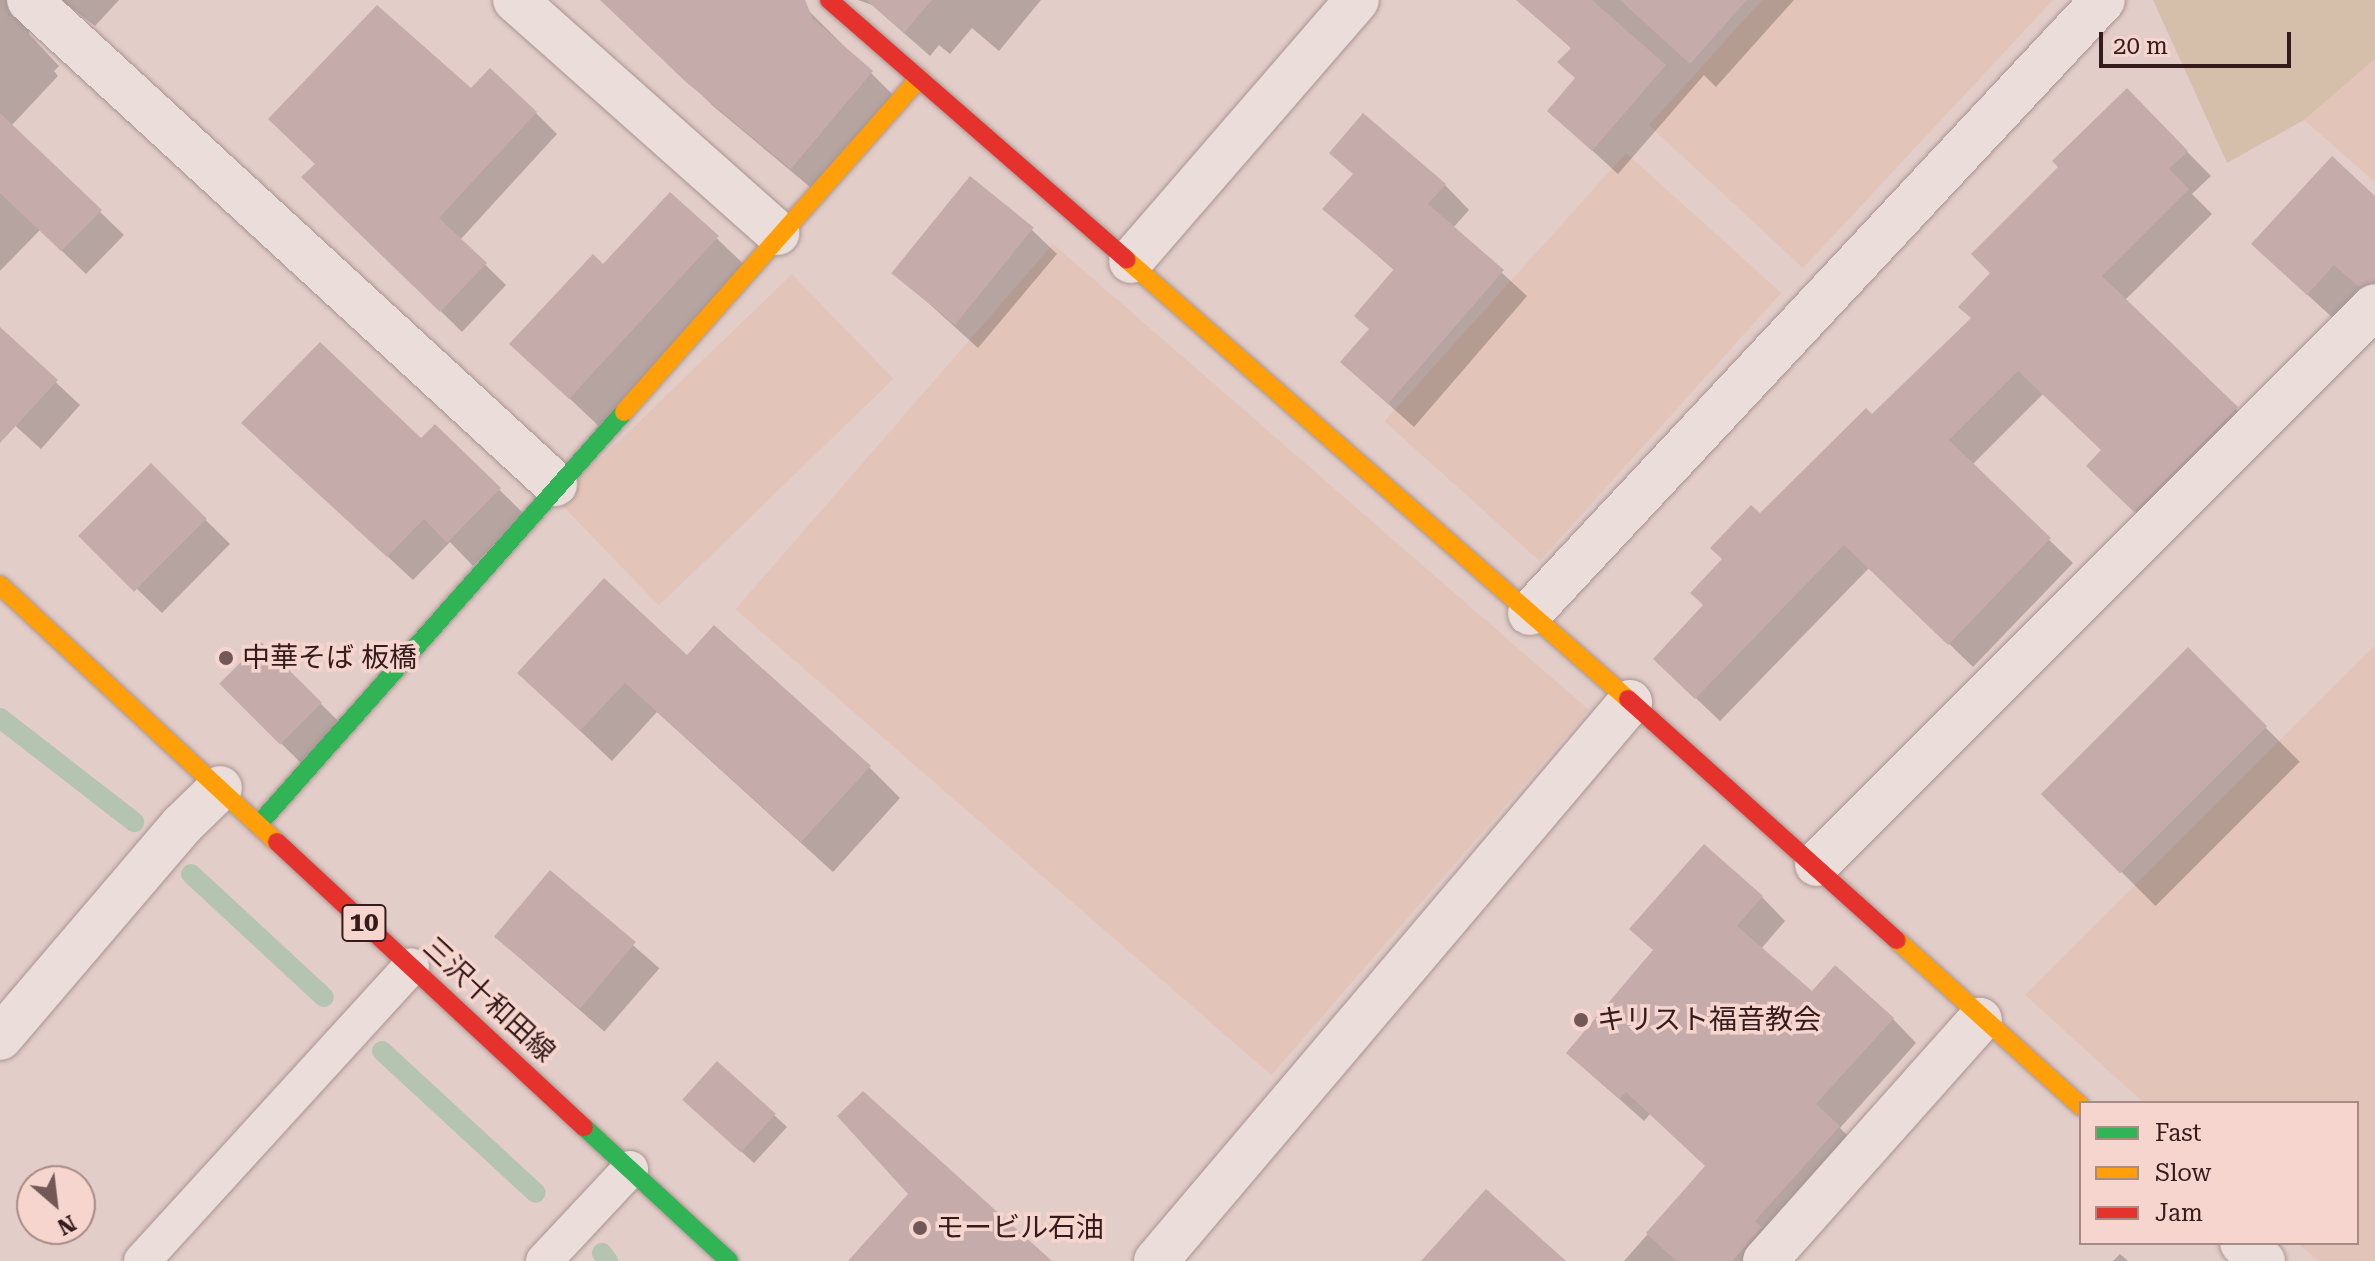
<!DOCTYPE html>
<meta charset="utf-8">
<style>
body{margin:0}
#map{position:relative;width:2375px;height:1261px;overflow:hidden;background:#e3cdc8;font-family:"Roboto Serif","Noto Sans JP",serif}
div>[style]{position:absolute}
.farmland>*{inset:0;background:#e3c4b8;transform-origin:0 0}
.green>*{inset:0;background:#d6bfaa}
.shadow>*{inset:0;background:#0003;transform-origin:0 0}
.stream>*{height:20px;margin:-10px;padding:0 10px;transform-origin:10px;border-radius:10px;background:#b5c3b1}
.building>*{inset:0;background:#c6abab;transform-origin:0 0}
.roads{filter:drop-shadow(0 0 2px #a79492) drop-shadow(0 0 2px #a79492)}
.lane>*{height:36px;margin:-18px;padding:0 18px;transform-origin:18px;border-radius:18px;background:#ebddda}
.street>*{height:44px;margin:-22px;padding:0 22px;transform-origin:22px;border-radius:22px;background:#ebddda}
.fast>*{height:18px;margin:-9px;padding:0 9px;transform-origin:9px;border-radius:9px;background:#30b455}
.slow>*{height:18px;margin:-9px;padding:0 9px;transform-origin:9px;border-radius:9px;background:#ff9f0a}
.jam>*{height:18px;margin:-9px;padding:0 9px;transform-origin:9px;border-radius:9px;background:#e5322d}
.dots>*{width:22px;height:22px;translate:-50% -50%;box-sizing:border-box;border:4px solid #f5d5cd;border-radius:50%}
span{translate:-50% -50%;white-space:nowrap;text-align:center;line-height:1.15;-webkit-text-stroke:7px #f5d5cd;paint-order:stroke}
.shield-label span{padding:2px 6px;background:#f5d5cd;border:2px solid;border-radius:6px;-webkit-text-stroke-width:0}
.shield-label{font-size:26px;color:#351b1c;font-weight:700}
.poi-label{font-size:28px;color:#351b1c}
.left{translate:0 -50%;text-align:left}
.street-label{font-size:28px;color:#351b1c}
.legend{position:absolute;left:2079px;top:1101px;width:280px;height:144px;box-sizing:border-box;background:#f5d5cd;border:2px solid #a88b86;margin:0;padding:10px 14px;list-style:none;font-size:24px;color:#351b1c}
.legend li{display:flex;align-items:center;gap:16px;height:40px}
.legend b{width:40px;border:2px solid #a88b86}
.north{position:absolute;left:16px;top:1165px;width:80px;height:80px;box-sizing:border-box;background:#f5d5cd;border:2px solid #a88b86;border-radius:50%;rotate:152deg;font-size:22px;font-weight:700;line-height:32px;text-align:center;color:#351b1c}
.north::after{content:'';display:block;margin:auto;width:28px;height:36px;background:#725958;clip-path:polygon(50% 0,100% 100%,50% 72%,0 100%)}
.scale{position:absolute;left:2099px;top:32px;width:192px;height:36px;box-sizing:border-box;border:4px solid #351b1c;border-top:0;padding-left:10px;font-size:24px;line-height:28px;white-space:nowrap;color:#351b1c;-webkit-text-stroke:6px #f5d5cd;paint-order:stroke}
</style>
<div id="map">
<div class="farmland">
<i style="clip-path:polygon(1762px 0,2053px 0,1803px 268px,1649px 125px)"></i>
<i style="clip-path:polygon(2375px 59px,2375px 182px,2304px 120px)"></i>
<i style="left:1626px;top:153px;width:209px;height:361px;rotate:42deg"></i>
<i style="left:1053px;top:244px;width:710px;height:484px;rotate:41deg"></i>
<i style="left:792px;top:274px;width:146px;height:326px;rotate:46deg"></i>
<i style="clip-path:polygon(2375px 645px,2375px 1261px,2318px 1261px,2298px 1243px,2357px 1243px,2357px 1103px,2144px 1103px,2025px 995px)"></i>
</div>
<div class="green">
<i style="clip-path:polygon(2153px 0,2375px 0,2375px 59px,2304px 120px,2227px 163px)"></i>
</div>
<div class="shadow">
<i style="clip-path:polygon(0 0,55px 0,28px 20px,29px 34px,59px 66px,54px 71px,58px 76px,11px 126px,124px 235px,86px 274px,40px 230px,0 271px)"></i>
<i style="clip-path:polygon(61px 0,119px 0,95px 26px)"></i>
<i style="clip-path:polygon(608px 0,764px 0,805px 7px,895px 97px,816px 192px,713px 106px)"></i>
<i style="clip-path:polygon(858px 0,1041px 0,999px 51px,972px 28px,950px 54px,939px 45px,930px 56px,872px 5px)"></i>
<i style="clip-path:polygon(1542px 0,1794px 0,1716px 87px,1704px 75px,1618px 174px,1549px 111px,1577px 79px,1572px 49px,1532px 12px)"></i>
<i style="clip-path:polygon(2127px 91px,2211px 176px,2192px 194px,2212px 214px,2125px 300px,2261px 433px,2159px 535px,2113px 490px,2103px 451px,2044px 393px,1972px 465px,2073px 563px,1973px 667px,1870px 567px,1720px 721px,1680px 683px,1705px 605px,1760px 516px,1873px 417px,1973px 319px,1993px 273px,2061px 167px)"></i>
<i style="clip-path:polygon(536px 113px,557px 134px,460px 240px,506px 285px,462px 332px,304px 177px)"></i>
<i style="clip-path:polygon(1445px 185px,1469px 210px,1453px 228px,1527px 296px,1414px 427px,1368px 386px,1371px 329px,1395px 271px,1325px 209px)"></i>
<i style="clip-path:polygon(670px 194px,752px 272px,605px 432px,512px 344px,603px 266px)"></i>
<i style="clip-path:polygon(2375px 199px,2375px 302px,2360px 288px,2333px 318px,2278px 268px)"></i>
<i style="clip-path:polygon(1032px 230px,1057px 254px,978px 348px,893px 271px)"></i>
<i style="clip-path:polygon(0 330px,80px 405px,41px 449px,0 412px)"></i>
<i style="clip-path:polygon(244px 423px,421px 441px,435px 426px,524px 514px,473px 566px,450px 542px,413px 580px)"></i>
<i style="clip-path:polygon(151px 466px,230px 544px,162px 613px,107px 560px)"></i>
<i style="left:261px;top:644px;width:120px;height:56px;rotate:45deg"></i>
<i style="left:2188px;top:650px;width:158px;height:204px;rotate:45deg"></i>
<i style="clip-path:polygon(687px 658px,869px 767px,900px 798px,833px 872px,657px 712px,612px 761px,519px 673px)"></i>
<i style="left:550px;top:873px;width:145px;height:84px;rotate:41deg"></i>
<i style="clip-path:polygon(1762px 897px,1785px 921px,1761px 949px,1812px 993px,1893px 1019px,1916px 1043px,1840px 1128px,1863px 1151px,1777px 1261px,1624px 1261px,1707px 1167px,1650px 1114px,1644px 1121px,1568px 1053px)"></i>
<i style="clip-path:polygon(697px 1111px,774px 1115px,787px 1127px,754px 1163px)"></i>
<i style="clip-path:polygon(2120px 1254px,2128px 1261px,2113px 1261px)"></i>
</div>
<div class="stream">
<i style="left:0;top:718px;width:170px;rotate:37.8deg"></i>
<i style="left:191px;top:874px;width:181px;rotate:42.8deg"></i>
<i style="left:382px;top:1051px;width:209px;rotate:42.7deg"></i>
<i style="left:602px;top:1253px;width:10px;rotate:53deg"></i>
</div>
<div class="building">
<i style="clip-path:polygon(600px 0,805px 0,813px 19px,873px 71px,791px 169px,686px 82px)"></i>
<i style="clip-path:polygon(867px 0,932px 0,904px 33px)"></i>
<i style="clip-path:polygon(1516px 0,1592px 0,1666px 65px,1592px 151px,1547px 111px,1575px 78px,1557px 62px,1571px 48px)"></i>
<i style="clip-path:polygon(1620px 0,1747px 0,1690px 64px)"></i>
<i style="clip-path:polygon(377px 5px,471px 88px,490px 68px,537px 112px,439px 218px,487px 263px,440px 312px,301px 177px,315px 164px,268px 119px)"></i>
<i style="clip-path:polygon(2127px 88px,2188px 151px,2169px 169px,2189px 189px,2102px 276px,2238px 407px,2134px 512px,2086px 466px,2101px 450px,2018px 371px,1949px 440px,2051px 538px,1948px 645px,1844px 545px,1695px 699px,1653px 659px,1703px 605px,1690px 593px,1722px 559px,1710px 548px,1751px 505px,1760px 513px,1866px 408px,1872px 414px,1971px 318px,1958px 307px,1990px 273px,1971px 254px,2058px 167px,2052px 161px)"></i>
<i style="clip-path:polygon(0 113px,102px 210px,61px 251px,0 193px)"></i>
<i style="clip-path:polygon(1363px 113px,1446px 184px,1428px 204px,1504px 270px,1388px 404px,1340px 362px,1369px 329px,1354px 316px,1394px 269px,1322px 209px,1353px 174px,1329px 153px)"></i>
<i style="clip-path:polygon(2332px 156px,2375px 196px,2375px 282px,2359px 287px,2334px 265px,2307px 295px,2251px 244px)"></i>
<i style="left:970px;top:176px;width:82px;height:125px;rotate:39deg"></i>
<i style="clip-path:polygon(670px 192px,719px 236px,569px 399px,509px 344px,593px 254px,603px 264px)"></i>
<i style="clip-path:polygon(0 327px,58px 380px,0 443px)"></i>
<i style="clip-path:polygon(320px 342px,421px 438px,435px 424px,501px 488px,447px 543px,424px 519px,387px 557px,241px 423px)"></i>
<i style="left:151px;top:463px;width:79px;height:103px;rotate:45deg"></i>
<i style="clip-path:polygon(604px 578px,687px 655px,714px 625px,871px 766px,801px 842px,625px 683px,580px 731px,517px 673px)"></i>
<i style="left:261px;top:642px;width:86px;height:59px;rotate:45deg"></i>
<i style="left:2188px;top:647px;width:112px;height:208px;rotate:45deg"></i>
<i style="clip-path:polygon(1704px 844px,1763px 896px,1737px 926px,1812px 991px,1835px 965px,1894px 1018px,1816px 1104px,1840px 1126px,1755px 1221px,1762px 1227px,1732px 1261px,1676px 1261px,1646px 1233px,1705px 1166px,1626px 1092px,1619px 1099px,1566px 1053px,1653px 950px,1629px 929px)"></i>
<i style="left:550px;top:870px;width:112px;height:87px;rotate:40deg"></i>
<i style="left:717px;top:1061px;width:79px;height:52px;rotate:42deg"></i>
<i style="clip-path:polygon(863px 1091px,1052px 1261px,848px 1261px,908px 1194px,837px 1116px)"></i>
<i style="clip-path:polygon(1486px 1189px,1566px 1261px,1421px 1261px)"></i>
</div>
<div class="roads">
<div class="lane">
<i style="left:142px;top:1261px;width:399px;rotate:-47.6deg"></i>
<i style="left:544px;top:1261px;width:126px;rotate:-46.9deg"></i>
</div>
<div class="street">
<i style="left:29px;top:0;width:715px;rotate:42.62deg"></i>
<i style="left:515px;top:0;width:351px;rotate:41.6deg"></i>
<i style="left:1131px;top:261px;width:345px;rotate:-49.1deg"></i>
<i style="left:1530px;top:613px;width:839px;rotate:-46.93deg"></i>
<i style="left:1817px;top:864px;width:789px;rotate:-45deg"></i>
<i style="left:0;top:1038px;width:280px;rotate:-49.5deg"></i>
<i style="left:182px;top:825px;width:53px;rotate:-44.2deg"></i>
<i style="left:2242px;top:1243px;width:28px;rotate:41deg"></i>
<i style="left:1156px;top:1261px;width:733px;rotate:-49.7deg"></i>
<i style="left:1765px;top:1261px;width:323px;rotate:-48.3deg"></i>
</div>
<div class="fast">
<i style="left:258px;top:825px;width:552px;rotate:-48.45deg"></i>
<i style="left:584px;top:1127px;width:197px;rotate:42.7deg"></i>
</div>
<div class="slow">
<i style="left:1127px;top:260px;width:666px;rotate:41.23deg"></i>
<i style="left:624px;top:412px;width:446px;rotate:-48.5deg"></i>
<i style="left:0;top:585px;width:378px;rotate:42.9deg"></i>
<i style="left:1897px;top:940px;width:248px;rotate:42.1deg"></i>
</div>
<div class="jam">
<i style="left:829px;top:0;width:395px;rotate:41.1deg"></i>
<i style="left:1628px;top:699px;width:361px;rotate:41.9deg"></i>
<i style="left:277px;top:842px;width:419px;rotate:42.9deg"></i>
</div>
</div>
<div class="dots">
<i style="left:226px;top:658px;background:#725958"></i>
<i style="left:1581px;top:1020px;background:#725958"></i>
<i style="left:920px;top:1228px;background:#725958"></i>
</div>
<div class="shield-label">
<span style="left:364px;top:923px">10</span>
</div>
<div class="poi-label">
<span class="left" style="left:242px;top:658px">中華そば 板橋</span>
<span class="left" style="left:1597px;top:1020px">キリスト福音教会</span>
<span class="left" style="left:936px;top:1228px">モービル石油</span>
</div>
<div class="street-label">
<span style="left:489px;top:1000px;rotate:43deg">三沢十和田線</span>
</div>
<ul class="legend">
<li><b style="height:10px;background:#30b455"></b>Fast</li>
<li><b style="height:10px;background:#ff9f0a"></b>Slow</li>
<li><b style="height:10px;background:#e5322d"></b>Jam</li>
</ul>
<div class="north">N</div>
<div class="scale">20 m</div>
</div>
